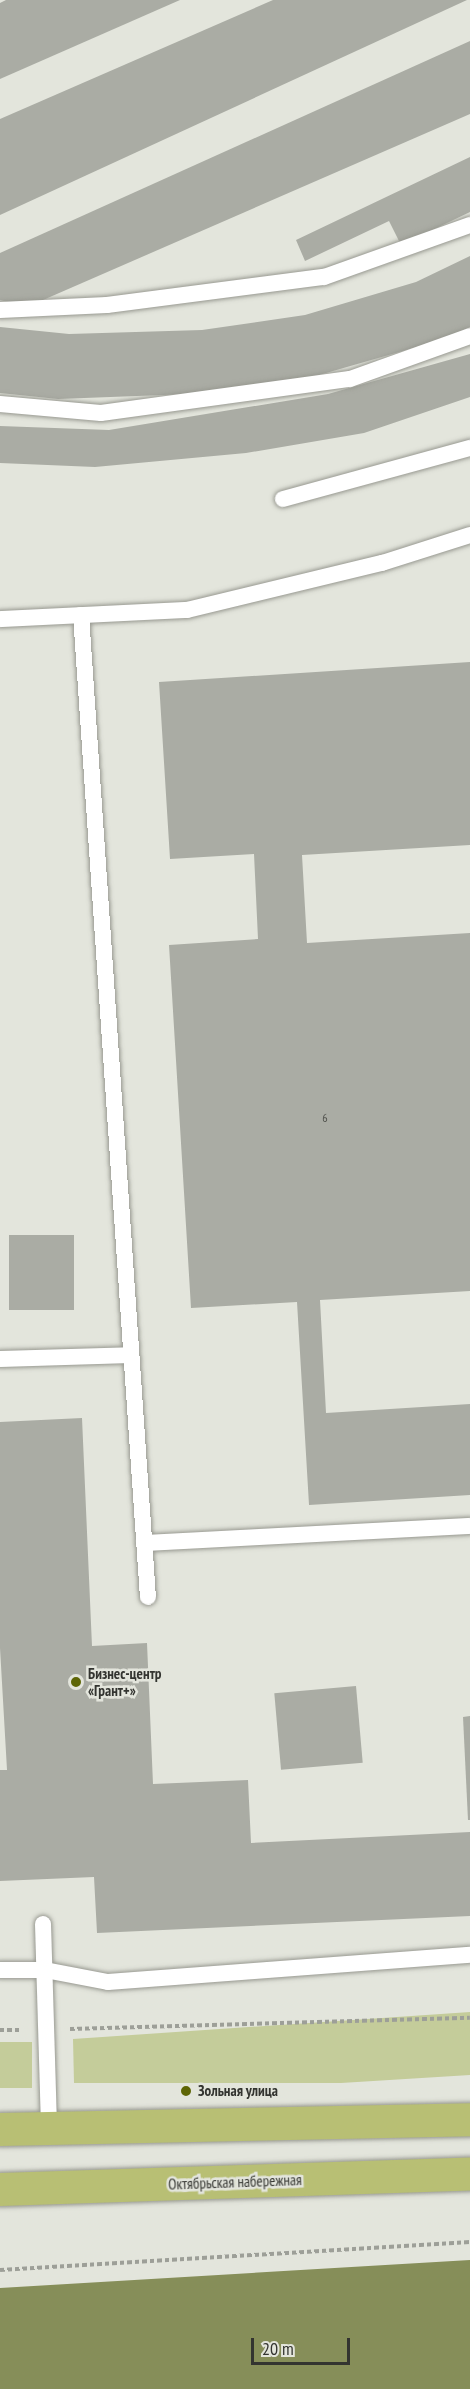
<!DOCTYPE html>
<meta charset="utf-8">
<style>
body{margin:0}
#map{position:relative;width:470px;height:2389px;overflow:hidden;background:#e3e5dc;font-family:"PT Sans Narrow",sans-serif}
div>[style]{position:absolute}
.green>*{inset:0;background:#c4cc9a;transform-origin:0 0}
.water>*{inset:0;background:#868e59}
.building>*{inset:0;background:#aaaca4;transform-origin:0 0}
.path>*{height:4px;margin-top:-2px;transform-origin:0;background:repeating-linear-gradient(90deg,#9d9f98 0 4.5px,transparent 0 7.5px)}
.roads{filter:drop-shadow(0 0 2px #989991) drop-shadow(0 0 2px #989991)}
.service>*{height:16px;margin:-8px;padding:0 8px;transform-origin:8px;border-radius:8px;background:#fff}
.primary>*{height:33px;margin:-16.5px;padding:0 16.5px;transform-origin:16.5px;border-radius:16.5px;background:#b8bf74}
.dots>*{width:16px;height:16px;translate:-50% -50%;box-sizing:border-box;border:3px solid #e3e5dc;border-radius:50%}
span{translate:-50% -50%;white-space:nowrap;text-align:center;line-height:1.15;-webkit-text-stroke:5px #e3e5dc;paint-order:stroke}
.number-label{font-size:12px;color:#51524d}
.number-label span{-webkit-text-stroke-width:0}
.poi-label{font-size:15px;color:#333430;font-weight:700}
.left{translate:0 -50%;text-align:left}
.street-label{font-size:15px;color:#333430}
.scale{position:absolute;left:251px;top:2338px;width:99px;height:27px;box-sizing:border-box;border:3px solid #333430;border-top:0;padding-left:8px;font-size:18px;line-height:21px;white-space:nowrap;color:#333430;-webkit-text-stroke:4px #e3e5dc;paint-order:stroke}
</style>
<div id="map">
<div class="green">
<i style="clip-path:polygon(470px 2012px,470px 2075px,341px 2083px,74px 2083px,73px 2039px)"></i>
<i style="left:0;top:2042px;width:32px;height:46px"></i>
</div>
<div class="water">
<i style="clip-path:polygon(470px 2260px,470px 2389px,0 2389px,0 2288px)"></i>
</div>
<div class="building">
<i style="clip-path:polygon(6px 0,180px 0,0 79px,0 3px)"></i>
<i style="clip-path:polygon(273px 0,467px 0,0 215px,0 119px)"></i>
<i style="clip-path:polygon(470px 41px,470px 114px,27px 307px,0 300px,0 253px)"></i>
<i style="clip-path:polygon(470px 157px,470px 212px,401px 245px,389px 221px,305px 261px,296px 240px)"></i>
<i style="clip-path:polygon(470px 256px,470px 327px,441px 340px,312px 377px,189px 394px,58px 399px,0 393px,0 327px,69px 334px,202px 330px,305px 315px,416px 282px)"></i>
<i style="clip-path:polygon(470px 354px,470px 397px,364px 433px,246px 453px,95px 467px,0 463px,0 426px,109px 430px,328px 394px)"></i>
<i style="clip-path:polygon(470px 662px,470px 845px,302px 855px,307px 943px,470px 933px,470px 1291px,320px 1300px,326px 1413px,470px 1404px,470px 1495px,309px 1505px,297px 1302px,191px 1308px,169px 945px,258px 939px,254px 854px,170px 859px,159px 682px)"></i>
<i style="left:74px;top:1235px;width:75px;height:65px;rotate:90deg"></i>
<i style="clip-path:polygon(82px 1418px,92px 1646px,147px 1643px,153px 1784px,248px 1780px,251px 1843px,470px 1832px,470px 1916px,97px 1933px,94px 1877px,0 1881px,0 1770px,7px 1770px,0 1648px,0 1422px)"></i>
<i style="left:356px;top:1686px;width:77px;height:82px;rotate:85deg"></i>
<i style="clip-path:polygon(470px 1716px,470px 1820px,468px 1820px,463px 1717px)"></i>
</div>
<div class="path">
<i style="left:70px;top:2029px;width:400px;rotate:-1.6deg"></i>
<i style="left:0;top:2030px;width:20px"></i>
<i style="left:0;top:2270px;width:471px;rotate:-3.4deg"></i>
</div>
<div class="roads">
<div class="service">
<i style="left:0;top:310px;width:107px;rotate:-2.7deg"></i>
<i style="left:107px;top:305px;width:219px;rotate:-7.4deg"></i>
<i style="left:324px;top:277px;width:155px;rotate:-19.6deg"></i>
<i style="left:0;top:404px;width:101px;rotate:5.1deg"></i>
<i style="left:101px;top:413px;width:251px;rotate:-7.8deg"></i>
<i style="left:350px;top:379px;width:127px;rotate:-19.7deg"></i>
<i style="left:283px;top:499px;width:194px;rotate:-15.3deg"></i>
<i style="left:81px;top:615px;width:984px;rotate:86.1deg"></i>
<i style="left:0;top:619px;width:187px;rotate:-2.8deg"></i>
<i style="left:187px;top:610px;width:201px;rotate:-13.6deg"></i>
<i style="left:382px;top:563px;width:92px;rotate:-17.7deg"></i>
<i style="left:0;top:1359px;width:131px;rotate:-1.7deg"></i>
<i style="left:144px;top:1543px;width:326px;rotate:-3deg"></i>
<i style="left:43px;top:1924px;width:205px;rotate:88.3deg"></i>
<i style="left:0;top:1970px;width:45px"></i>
<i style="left:45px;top:1970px;width:64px;rotate:10.8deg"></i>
<i style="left:108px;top:1982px;width:363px;rotate:-4.3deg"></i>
</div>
<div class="primary">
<i style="left:0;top:2129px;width:470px;rotate:-1.2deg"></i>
<i style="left:0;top:2189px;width:470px;rotate:-1.9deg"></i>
</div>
</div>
<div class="dots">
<i style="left:76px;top:1682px;background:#5d6505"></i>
<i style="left:186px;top:2091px;background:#5d6505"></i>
</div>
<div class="number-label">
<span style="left:325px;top:1118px">6</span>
</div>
<div class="poi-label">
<span class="left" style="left:88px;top:1682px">Бизнес-центр<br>«Грант+»</span>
<span class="left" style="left:198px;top:2091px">Зольная улица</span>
</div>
<div class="street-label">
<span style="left:235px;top:2182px;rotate:-2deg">Октябрьская набережная</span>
</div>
<div class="scale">20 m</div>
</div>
